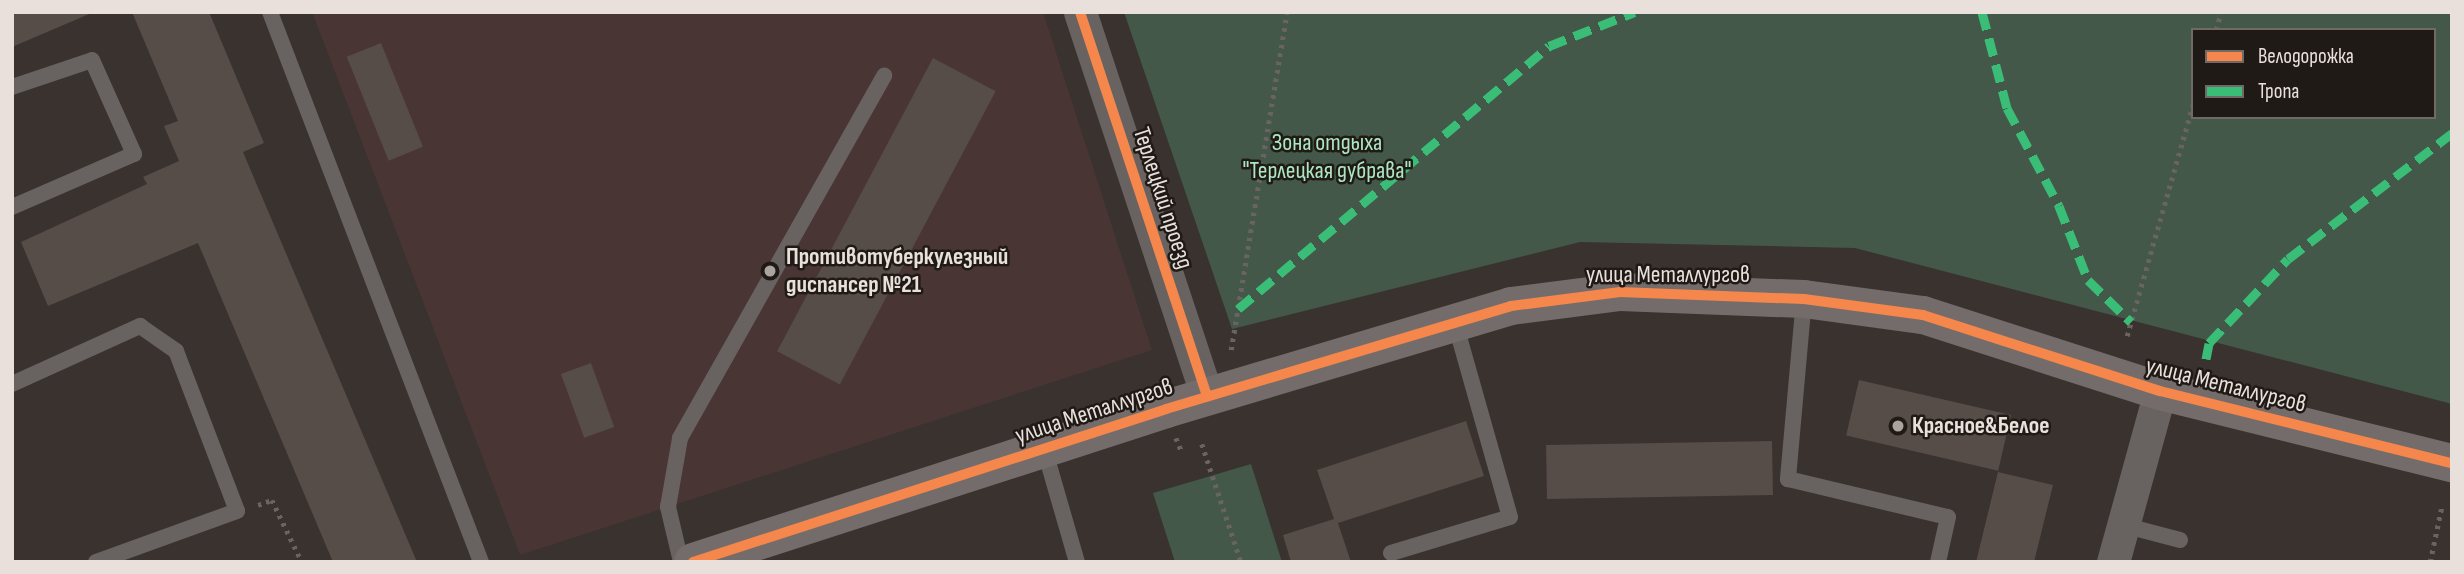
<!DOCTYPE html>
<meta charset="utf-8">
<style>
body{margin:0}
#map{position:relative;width:2464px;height:574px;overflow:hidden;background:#39322e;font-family:"Sofia Sans Condensed",sans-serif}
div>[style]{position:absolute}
.medical>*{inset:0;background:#483534}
.green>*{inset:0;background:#435849}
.building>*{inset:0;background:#564c48;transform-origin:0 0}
.path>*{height:4.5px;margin-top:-2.25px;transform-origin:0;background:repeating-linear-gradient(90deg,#696462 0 3.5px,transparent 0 8.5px)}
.lane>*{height:16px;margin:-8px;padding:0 8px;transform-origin:8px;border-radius:8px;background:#686260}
.street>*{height:33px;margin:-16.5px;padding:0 16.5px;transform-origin:16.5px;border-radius:16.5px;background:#686260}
.secondary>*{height:38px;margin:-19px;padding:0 19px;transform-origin:19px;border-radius:19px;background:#746c6a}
.quiet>*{height:9px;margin-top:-4.5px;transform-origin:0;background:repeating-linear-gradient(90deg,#3abd76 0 18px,transparent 0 27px)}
.cycleway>*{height:10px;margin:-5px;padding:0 5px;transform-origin:5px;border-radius:5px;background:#f5874c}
.dots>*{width:19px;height:19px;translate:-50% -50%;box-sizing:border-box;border:4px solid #201a17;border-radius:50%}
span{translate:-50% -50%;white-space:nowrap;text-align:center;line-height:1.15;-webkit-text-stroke:5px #201a17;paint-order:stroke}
.park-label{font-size:24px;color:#ace7c1}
.street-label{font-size:24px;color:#e9e0db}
.poi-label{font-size:24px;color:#e9e0db;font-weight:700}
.left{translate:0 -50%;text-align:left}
.frame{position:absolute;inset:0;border:14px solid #e9e0db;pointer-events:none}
.legend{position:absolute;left:2191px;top:28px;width:245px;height:91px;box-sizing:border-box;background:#201a17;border:2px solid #706965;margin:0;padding:9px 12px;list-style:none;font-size:21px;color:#e9e0db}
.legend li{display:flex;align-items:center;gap:14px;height:35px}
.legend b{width:35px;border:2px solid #706965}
</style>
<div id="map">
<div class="medical">
<i style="clip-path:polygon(312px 12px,1043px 12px,1152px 350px,520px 555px)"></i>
</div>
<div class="green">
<i style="clip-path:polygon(evenodd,1124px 12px,2452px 12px,2452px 404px,1855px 248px,1580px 242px,1232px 329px,1124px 12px,2193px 30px,2434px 30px,2434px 117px,2193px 117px,2193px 30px)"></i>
<i style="clip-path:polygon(1251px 464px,1282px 562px,1175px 562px,1153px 493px)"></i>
</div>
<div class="building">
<i style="clip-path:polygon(12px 12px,94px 12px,12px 47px)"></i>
<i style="clip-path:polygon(132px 12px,209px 12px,264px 143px,243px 152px,417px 562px,333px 562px,198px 243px,48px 306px,21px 242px,147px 184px,143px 177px,179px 161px,164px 126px,178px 121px)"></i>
<i style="left:381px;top:43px;width:112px;height:37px;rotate:68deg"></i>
<i style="left:933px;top:58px;width:71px;height:332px;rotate:28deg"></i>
<i style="left:591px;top:363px;width:68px;height:32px;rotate:70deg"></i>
<i style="left:1859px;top:380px;width:156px;height:57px;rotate:13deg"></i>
<i style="clip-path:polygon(1466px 421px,1484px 476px,1338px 523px,1351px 562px,1291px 562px,1283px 535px,1334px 519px,1317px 470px)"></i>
<i style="left:1772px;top:441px;width:54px;height:226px;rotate:89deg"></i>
<i style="clip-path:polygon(1998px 472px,2053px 485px,2034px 562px,1976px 562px)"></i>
</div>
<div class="path">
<i style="left:2216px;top:30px;width:19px;rotate:-74deg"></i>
<i style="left:2127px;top:336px;width:241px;rotate:-74.1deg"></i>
<i style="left:1231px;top:350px;width:343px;rotate:-80.6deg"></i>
<i style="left:1176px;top:438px;width:13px;rotate:67deg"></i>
<i style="left:1202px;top:444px;width:124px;rotate:71.7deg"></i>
<i style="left:258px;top:505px;width:15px;rotate:-20deg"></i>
<i style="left:272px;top:500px;width:64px;rotate:64.2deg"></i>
<i style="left:2430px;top:562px;width:58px;rotate:-78.1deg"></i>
</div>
<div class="lane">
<i style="left:270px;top:12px;width:589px;rotate:69.01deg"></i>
<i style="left:12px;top:87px;width:84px;rotate:-18.6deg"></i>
<i style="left:92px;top:60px;width:103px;rotate:65.9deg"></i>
<i style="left:134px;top:154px;width:133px;rotate:156.5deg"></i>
<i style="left:1804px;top:299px;width:181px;rotate:95.1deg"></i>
<i style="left:1788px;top:479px;width:164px;rotate:13.4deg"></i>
<i style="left:1948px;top:517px;width:46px;rotate:102.5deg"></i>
<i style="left:12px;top:384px;width:141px;rotate:-24.4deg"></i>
<i style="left:140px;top:326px;width:44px;rotate:34.8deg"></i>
<i style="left:176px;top:351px;width:171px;rotate:69.1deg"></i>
<i style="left:237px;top:511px;width:150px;rotate:160.1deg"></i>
<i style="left:1044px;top:448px;width:119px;rotate:73.9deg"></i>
<i style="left:2123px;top:525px;width:59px;rotate:14.7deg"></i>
<i style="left:1391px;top:553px;width:124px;rotate:-16.8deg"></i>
<i style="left:1510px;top:517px;width:203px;rotate:-105.8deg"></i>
<i style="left:681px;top:562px;width:57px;rotate:-103.3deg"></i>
<i style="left:668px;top:507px;width:70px;rotate:-80.1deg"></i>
<i style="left:680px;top:438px;width:416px;rotate:-60.6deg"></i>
</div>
<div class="street">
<i style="left:1080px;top:12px;width:405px;rotate:71.7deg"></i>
<i style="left:2113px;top:562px;width:177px;rotate:-74.6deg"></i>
</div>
<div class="secondary">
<i style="left:693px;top:562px;width:497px;rotate:-17.9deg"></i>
<i style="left:1166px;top:409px;width:360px;rotate:-16.6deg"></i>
<i style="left:1511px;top:306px;width:110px;rotate:-7.3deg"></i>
<i style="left:1620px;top:292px;width:184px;rotate:2.2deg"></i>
<i style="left:1804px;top:299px;width:120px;rotate:7.7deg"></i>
<i style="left:1923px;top:315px;width:249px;rotate:17.8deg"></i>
<i style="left:2160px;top:391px;width:301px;rotate:13.9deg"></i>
</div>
<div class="quiet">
<i style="left:1982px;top:12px;width:99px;rotate:75.4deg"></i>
<i style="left:2007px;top:108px;width:111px;rotate:62deg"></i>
<i style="left:2059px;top:206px;width:79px;rotate:68.6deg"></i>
<i style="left:2088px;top:280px;width:60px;rotate:44.3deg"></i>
<i style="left:1238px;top:309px;width:407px;rotate:-40.2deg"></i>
<i style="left:1549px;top:46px;width:92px;rotate:-21.6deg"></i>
<i style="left:2206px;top:359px;width:16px;rotate:-79deg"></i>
<i style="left:2209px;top:343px;width:115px;rotate:-46.8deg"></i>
<i style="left:2288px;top:259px;width:207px;rotate:-37.5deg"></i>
</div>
<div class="cycleway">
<i style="left:1080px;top:12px;width:405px;rotate:71.7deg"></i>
<i style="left:693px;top:562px;width:497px;rotate:-17.9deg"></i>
<i style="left:1166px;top:409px;width:360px;rotate:-16.6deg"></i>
<i style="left:1511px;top:306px;width:110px;rotate:-7.3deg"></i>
<i style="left:1620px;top:292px;width:184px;rotate:2.2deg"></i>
<i style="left:1804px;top:299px;width:120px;rotate:7.7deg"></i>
<i style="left:1923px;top:315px;width:249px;rotate:17.8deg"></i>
<i style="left:2160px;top:391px;width:301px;rotate:13.9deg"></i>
</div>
<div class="dots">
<i style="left:770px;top:271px;background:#aba39e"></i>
<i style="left:1898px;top:426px;background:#aba39e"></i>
</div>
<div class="park-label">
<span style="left:1327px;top:157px">Зона отдыха<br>"Терлецкая дубрава"</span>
</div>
<div class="street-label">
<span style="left:1163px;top:198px;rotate:72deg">Терлецкий проезд</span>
<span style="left:1668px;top:275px">улица Металлургов</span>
<span style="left:2226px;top:385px;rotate:14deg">улица Металлургов</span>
<span style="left:1094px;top:411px;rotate:-18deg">улица Металлургов</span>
</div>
<div class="poi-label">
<span class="left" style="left:786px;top:271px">Противотуберкулезный<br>диспансер №21</span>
<span class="left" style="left:1912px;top:426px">Красное&amp;Белое</span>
</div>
<div class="frame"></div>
<ul class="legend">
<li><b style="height:9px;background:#f5874c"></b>Велодорожка</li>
<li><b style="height:9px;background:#3abd76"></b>Тропа</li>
</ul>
</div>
